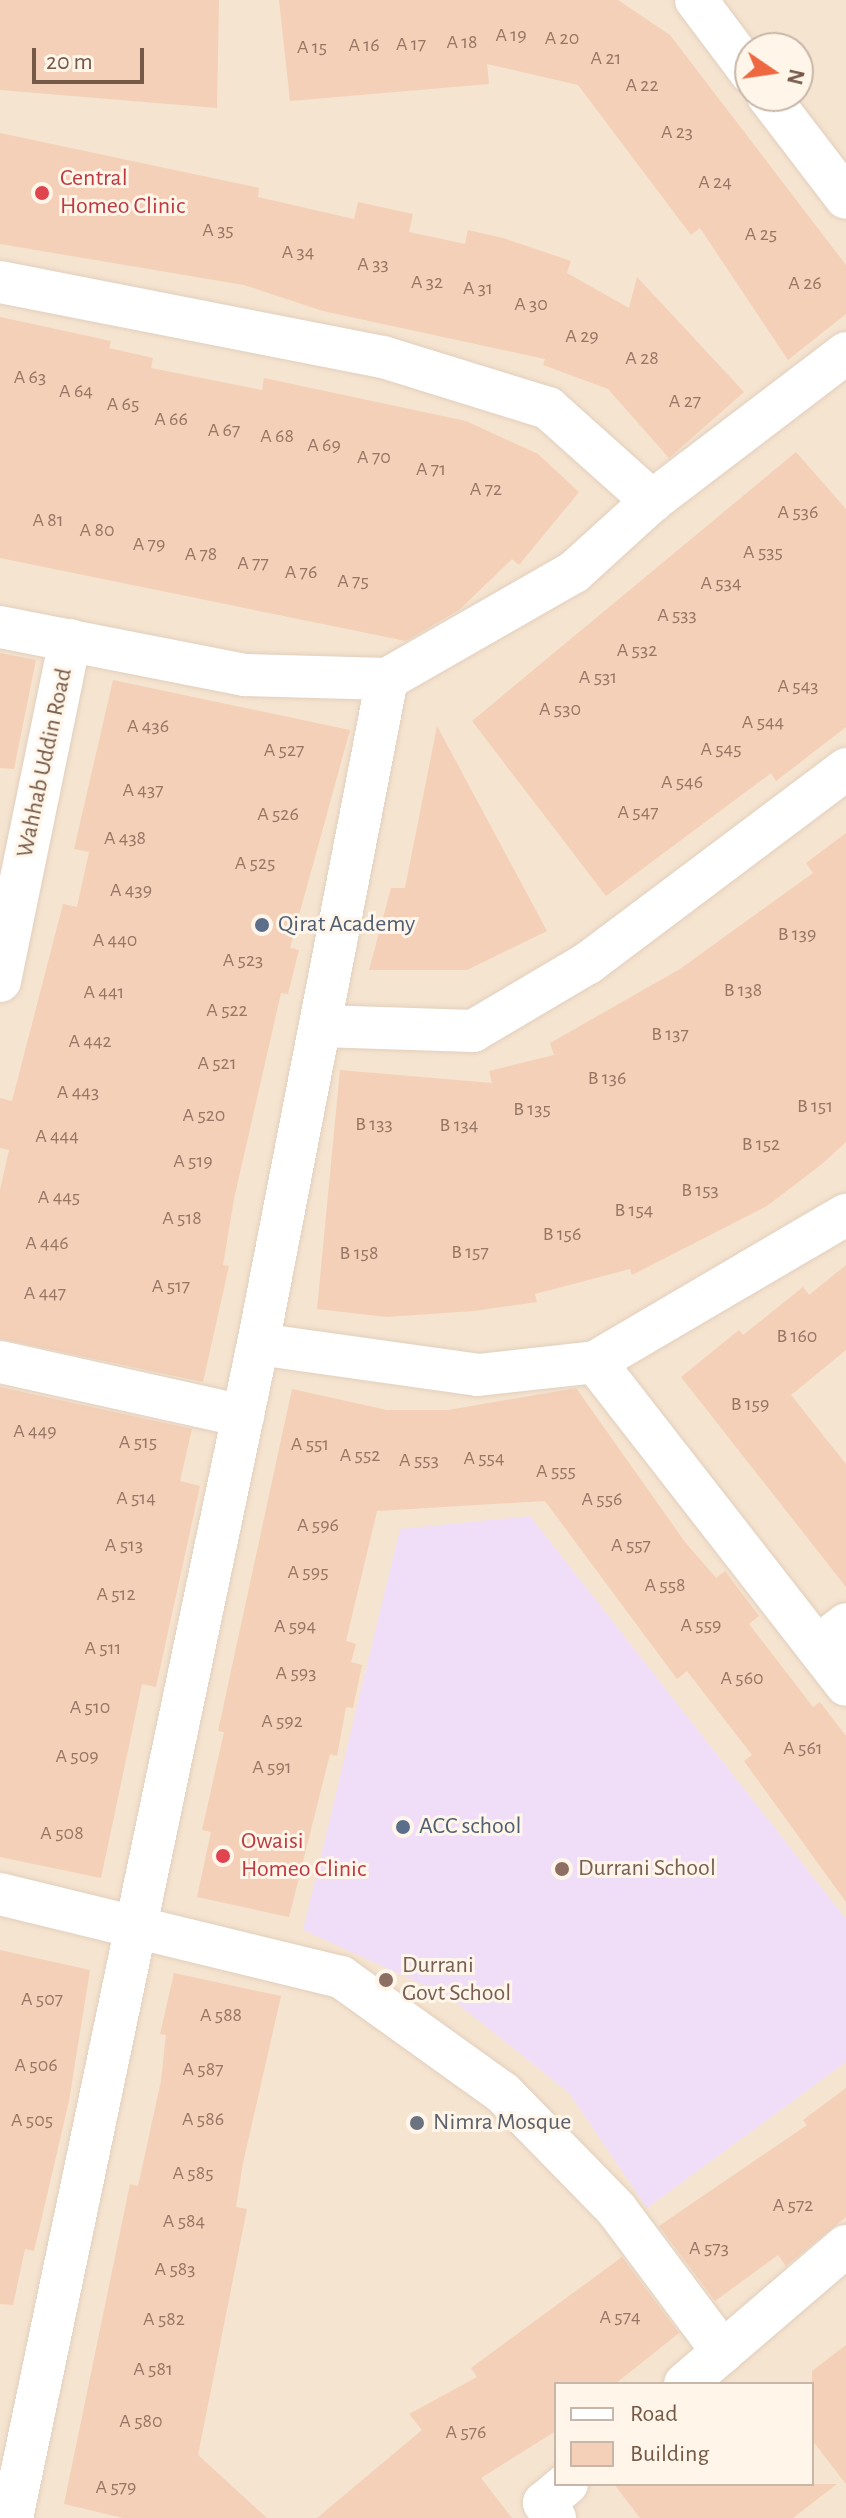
<!DOCTYPE html>
<style>
body{margin:0}
#map{position:relative;width:846px;height:2518px;overflow:hidden;background:#fdf3e2;font-family:"Alegreya Sans",sans-serif}
div>[style]{position:absolute}
.residential>*{inset:0;background:#f5e4d0}
.education>*{inset:0;background:#f0def9}
.building>*{inset:0;background:#f4d0b8}
.roads{filter:drop-shadow(0 0 2px #e2cfbd) drop-shadow(0 0 2px #e2cfbd)}
.street>*{height:42px;margin:-21px;padding:0 21px;transform-origin:21px;border-radius:21px;background:#fff}
.dots>*{width:22px;height:22px;translate:-50% -50%;box-sizing:border-box;border:4px solid #fff6e9;border-radius:50%}
span{translate:-50% -50%;white-space:nowrap;text-align:center;line-height:1.15;-webkit-text-stroke:6px #fff6e9;paint-order:stroke}
.number-label{font-size:20px;color:#967663}
.number-label span{-webkit-text-stroke-width:0}
.health-label{font-size:24px;color:#be3a42}
.left{translate:0 -50%;text-align:left}
.street-label{font-size:24px;color:#765847}
.service-label{font-size:24px;color:#4e5e75}
.education-label{font-size:24px;color:#785e54}
.worship-label{font-size:24px;color:#5b616d}
.legend{position:absolute;left:554px;top:2382px;width:260px;height:104px;box-sizing:border-box;background:#fff6e9;border:2px solid #c8b7a8;margin:0;padding:10px 14px;list-style:none;font-size:24px;color:#765847}
.legend li{display:flex;align-items:center;gap:16px;height:40px}
.legend b{width:40px;border:2px solid #c8b7a8}
.north{position:absolute;left:734px;top:32px;width:80px;height:80px;box-sizing:border-box;background:#fff6e9;border:2px solid #c8b7a8;border-radius:50%;rotate:103deg;font-size:22px;font-weight:700;line-height:32px;text-align:center;color:#765847}
.north::after{content:'';display:block;margin:auto;width:28px;height:36px;background:#ed6841;clip-path:polygon(50% 0,100% 100%,50% 72%,0 100%)}
.scale{position:absolute;left:32px;top:48px;width:112px;height:36px;box-sizing:border-box;border:4px solid #765847;border-top:0;padding-left:10px;font-size:24px;line-height:28px;white-space:nowrap;color:#765847;-webkit-text-stroke:6px #fff6e9;paint-order:stroke}
</style>
<div id="map">
<div class="residential">
<i style="clip-path:polygon(evenodd,0 0,846px 0,846px 2518px,0 2518px,0 0,750px 48px,798px 48px,798px 96px,750px 96px,750px 48px,0 0,556px 2384px,812px 2384px,812px 2484px,556px 2484px,556px 2384px)"></i>
</div>
<div class="education">
<i style="clip-path:polygon(530px 1516px,846px 1919px,846px 2062px,647px 2208px,569px 2093px,448px 1996px,303px 1930px,400px 1529px)"></i>
</div>
<div class="building">
<i style="clip-path:polygon(0 0,219px 0,217px 108px,0 90px)"></i>
<i style="clip-path:polygon(279px 0,618px 0,670px 35px,846px 265px,846px 314px,788px 360px,700px 228px,691px 235px,578px 85px,487px 64px,489px 84px,290px 101px)"></i>
<i style="clip-path:polygon(0 133px,259px 188px,258px 197px,354px 219px,358px 202px,413px 214px,409px 232px,465px 244px,468px 230px,503px 238px,571px 261px,567px 273px,629px 308px,637px 277px,744px 392px,669px 458px,608px 389px,543px 365px,545px 359px,323px 311px,244px 285px,0 244px)"></i>
<i style="clip-path:polygon(0 317px,111px 341px,109px 348px,153px 358px,151px 368px,262px 390px,264px 378px,466px 421px,538px 454px,579px 492px,519px 565px,512px 559px,459px 610px,406px 641px,0 558px)"></i>
<i style="clip-path:polygon(796px 452px,846px 509px,846px 727px,776px 781px,771px 773px,606px 896px,472px 721px)"></i>
<i style="clip-path:polygon(0 653px,36px 660px,14px 769px,0 768px)"></i>
<i style="clip-path:polygon(113px 680px,350px 730px,290px 948px,299px 950px,288px 994px,281px 993px,234px 1199px,223px 1265px,229px 1266px,203px 1382px,0 1339px,0 1190px,9px 1150px,0 1148px,0 1098px,12px 1101px,63px 904px,77px 907px,89px 852px,74px 849px)"></i>
<i style="clip-path:polygon(437px 726px,547px 931px,467px 970px,369px 970px,391px 888px,405px 888px)"></i>
<i style="clip-path:polygon(846px 833px,846px 1142px,822px 1164px,767px 1206px,632px 1275px,630px 1269px,535px 1294px,537px 1302px,474px 1311px,387px 1317px,317px 1309px,340px 1070px,492px 1083px,489px 1071px,554px 1055px,550px 1043px,680px 969px,813px 873px,806px 863px)"></i>
<i style="clip-path:polygon(846px 1265px,846px 1350px,791px 1395px,846px 1464px,846px 1587px,681px 1377px,739px 1330px,743px 1335px,803px 1287px,809px 1295px)"></i>
<i style="clip-path:polygon(0 1387px,192px 1429px,180px 1481px,200px 1486px,156px 1687px,142px 1684px,101px 1878px,0 1857px)"></i>
<i style="clip-path:polygon(576px 1388px,685px 1542px,716px 1578px,725px 1571px,759px 1616px,749px 1624px,813px 1707px,820px 1702px,846px 1736px,846px 1902px,744px 1761px,752px 1755px,687px 1671px,677px 1679px,545px 1501px,377px 1511px,346px 1641px,356px 1644px,351px 1662px,362px 1665px,353px 1708px,346px 1707px,337px 1756px,330px 1754px,289px 1917px,197px 1897px,211px 1832px,202px 1830px,224px 1732px,218px 1731px,292px 1389px,387px 1410px,448px 1410px)"></i>
<i style="clip-path:polygon(0 1950px,90px 1970px,69px 2101px,34px 2251px,25px 2249px,13px 2305px,0 2304px)"></i>
<i style="clip-path:polygon(174px 1973px,281px 1996px,243px 2163px,236px 2207px,247px 2209px,198px 2455px,267px 2518px,123px 2518px,64px 2504px,130px 2184px,138px 2186px,161px 2081px,166px 2035px,160px 2034px)"></i>
<i style="clip-path:polygon(846px 2088px,846px 2217px,786px 2266px,778px 2255px,715px 2301px,659px 2226px,807px 2125px,803px 2120px)"></i>
<i style="clip-path:polygon(622px 2257px,679px 2333px,615px 2384px,556px 2384px,556px 2431px,481px 2478px,512px 2518px,317px 2518px,422px 2430px,409px 2414px,477px 2377px,471px 2368px)"></i>
<i style="clip-path:polygon(846px 2345px,846px 2484px,812px 2440px,812px 2371px)"></i>
<i style="clip-path:polygon(614px 2484px,837px 2484px,793px 2518px,640px 2518px)"></i>
</div>
<div class="roads">
<div class="street">
<i style="left:696px;top:0;width:90px;rotate:53.1deg"></i>
<i style="left:768px;top:96px;width:128px;rotate:52.6deg"></i>
<i style="left:0;top:282px;width:390px;rotate:11.1deg"></i>
<i style="left:383px;top:357px;width:173px;rotate:17.2deg"></i>
<i style="left:548px;top:408px;width:140px;rotate:41.8deg"></i>
<i style="left:0;top:627px;width:250px;rotate:11.1deg"></i>
<i style="left:245px;top:675px;width:142px;rotate:1.6deg"></i>
<i style="left:387px;top:679px;width:215px;rotate:-29.8deg"></i>
<i style="left:574px;top:572px;width:105px;rotate:-42.3deg"></i>
<i style="left:652px;top:501px;width:244px;rotate:-37.3deg"></i>
<i style="left:0;top:981px;width:348px;rotate:-78.4deg"></i>
<i style="left:320px;top:1026px;width:153px;rotate:1.9deg"></i>
<i style="left:473px;top:1031px;width:134px;rotate:-30.6deg"></i>
<i style="left:588px;top:963px;width:323px;rotate:-36.9deg"></i>
<i style="left:258px;top:1344px;width:222px;rotate:8deg"></i>
<i style="left:478px;top:1375px;width:118px;rotate:-6.3deg"></i>
<i style="left:595px;top:1362px;width:291px;rotate:-30.4deg"></i>
<i style="left:0;top:1362px;width:249px;rotate:12.5deg"></i>
<i style="left:595px;top:1362px;width:409px;rotate:52.1deg"></i>
<i style="left:817px;top:1647px;width:37px;rotate:-38deg"></i>
<i style="left:0;top:1894px;width:351px;rotate:13.7deg"></i>
<i style="left:341px;top:1977px;width:199px;rotate:35.6deg"></i>
<i style="left:503px;top:2093px;width:163px;rotate:45.7deg"></i>
<i style="left:617px;top:2210px;width:177px;rotate:53.3deg"></i>
<i style="left:685px;top:2384px;width:212px;rotate:-40.6deg"></i>
<i style="left:12px;top:2518px;width:1199px;rotate:-78.17deg"></i>
<i style="left:258px;top:1344px;width:677px;rotate:-79.02deg"></i>
<i style="left:555px;top:2518px;width:19px;rotate:-126deg"></i>
<i style="left:544px;top:2503px;width:30px;rotate:-40deg"></i>
</div>
</div>
<div class="dots">
<i style="left:42px;top:193px;background:#e0444e"></i>
<i style="left:262px;top:925px;background:#5c6f8a"></i>
<i style="left:403px;top:1827px;background:#5c6f8a"></i>
<i style="left:223px;top:1856px;background:#e0444e"></i>
<i style="left:562px;top:1869px;background:#8d6e63"></i>
<i style="left:386px;top:1980px;background:#8d6e63"></i>
<i style="left:417px;top:2123px;background:#6b7280"></i>
</div>
<div class="number-label">
<span style="left:511px;top:35px">A 19</span>
<span style="left:562px;top:38px">A 20</span>
<span style="left:462px;top:42px">A 18</span>
<span style="left:411px;top:44px">A 17</span>
<span style="left:364px;top:45px">A 16</span>
<span style="left:312px;top:47px">A 15</span>
<span style="left:606px;top:58px">A 21</span>
<span style="left:642px;top:85px">A 22</span>
<span style="left:677px;top:132px">A 23</span>
<span style="left:715px;top:182px">A 24</span>
<span style="left:218px;top:230px">A 35</span>
<span style="left:761px;top:234px">A 25</span>
<span style="left:298px;top:252px">A 34</span>
<span style="left:373px;top:264px">A 33</span>
<span style="left:427px;top:282px">A 32</span>
<span style="left:805px;top:283px">A 26</span>
<span style="left:478px;top:288px">A 31</span>
<span style="left:531px;top:304px">A 30</span>
<span style="left:582px;top:336px">A 29</span>
<span style="left:642px;top:358px">A 28</span>
<span style="left:30px;top:377px">A 63</span>
<span style="left:76px;top:391px">A 64</span>
<span style="left:685px;top:401px">A 27</span>
<span style="left:123px;top:404px">A 65</span>
<span style="left:171px;top:419px">A 66</span>
<span style="left:224px;top:430px">A 67</span>
<span style="left:277px;top:436px">A 68</span>
<span style="left:324px;top:445px">A 69</span>
<span style="left:374px;top:457px">A 70</span>
<span style="left:431px;top:469px">A 71</span>
<span style="left:486px;top:489px">A 72</span>
<span style="left:798px;top:512px">A 536</span>
<span style="left:48px;top:520px">A 81</span>
<span style="left:97px;top:530px">A 80</span>
<span style="left:149px;top:544px">A 79</span>
<span style="left:763px;top:552px">A 535</span>
<span style="left:201px;top:554px">A 78</span>
<span style="left:253px;top:563px">A 77</span>
<span style="left:301px;top:572px">A 76</span>
<span style="left:353px;top:581px">A 75</span>
<span style="left:721px;top:583px">A 534</span>
<span style="left:677px;top:615px">A 533</span>
<span style="left:637px;top:650px">A 532</span>
<span style="left:598px;top:677px">A 531</span>
<span style="left:798px;top:686px">A 543</span>
<span style="left:560px;top:709px">A 530</span>
<span style="left:763px;top:722px">A 544</span>
<span style="left:148px;top:726px">A 436</span>
<span style="left:721px;top:749px">A 545</span>
<span style="left:284px;top:750px">A 527</span>
<span style="left:682px;top:782px">A 546</span>
<span style="left:143px;top:790px">A 437</span>
<span style="left:638px;top:812px">A 547</span>
<span style="left:278px;top:814px">A 526</span>
<span style="left:125px;top:838px">A 438</span>
<span style="left:255px;top:863px">A 525</span>
<span style="left:131px;top:890px">A 439</span>
<span style="left:797px;top:934px">B 139</span>
<span style="left:115px;top:940px">A 440</span>
<span style="left:243px;top:960px">A 523</span>
<span style="left:743px;top:990px">B 138</span>
<span style="left:104px;top:992px">A 441</span>
<span style="left:227px;top:1010px">A 522</span>
<span style="left:670px;top:1034px">B 137</span>
<span style="left:90px;top:1041px">A 442</span>
<span style="left:217px;top:1063px">A 521</span>
<span style="left:607px;top:1078px">B 136</span>
<span style="left:78px;top:1092px">A 443</span>
<span style="left:815px;top:1106px">B 151</span>
<span style="left:532px;top:1109px">B 135</span>
<span style="left:204px;top:1115px">A 520</span>
<span style="left:374px;top:1124px">B 133</span>
<span style="left:459px;top:1125px">B 134</span>
<span style="left:57px;top:1136px">A 444</span>
<span style="left:761px;top:1144px">B 152</span>
<span style="left:193px;top:1161px">A 519</span>
<span style="left:700px;top:1190px">B 153</span>
<span style="left:59px;top:1197px">A 445</span>
<span style="left:634px;top:1210px">B 154</span>
<span style="left:182px;top:1218px">A 518</span>
<span style="left:562px;top:1234px">B 156</span>
<span style="left:47px;top:1243px">A 446</span>
<span style="left:470px;top:1252px">B 157</span>
<span style="left:359px;top:1253px">B 158</span>
<span style="left:171px;top:1286px">A 517</span>
<span style="left:45px;top:1293px">A 447</span>
<span style="left:797px;top:1336px">B 160</span>
<span style="left:750px;top:1404px">B 159</span>
<span style="left:35px;top:1431px">A 449</span>
<span style="left:138px;top:1442px">A 515</span>
<span style="left:310px;top:1444px">A 551</span>
<span style="left:360px;top:1455px">A 552</span>
<span style="left:484px;top:1458px">A 554</span>
<span style="left:419px;top:1460px">A 553</span>
<span style="left:556px;top:1471px">A 555</span>
<span style="left:136px;top:1498px">A 514</span>
<span style="left:602px;top:1499px">A 556</span>
<span style="left:318px;top:1525px">A 596</span>
<span style="left:124px;top:1545px">A 513</span>
<span style="left:631px;top:1545px">A 557</span>
<span style="left:308px;top:1572px">A 595</span>
<span style="left:665px;top:1585px">A 558</span>
<span style="left:116px;top:1594px">A 512</span>
<span style="left:701px;top:1625px">A 559</span>
<span style="left:295px;top:1626px">A 594</span>
<span style="left:103px;top:1648px">A 511</span>
<span style="left:296px;top:1673px">A 593</span>
<span style="left:742px;top:1678px">A 560</span>
<span style="left:90px;top:1707px">A 510</span>
<span style="left:282px;top:1721px">A 592</span>
<span style="left:803px;top:1748px">A 561</span>
<span style="left:77px;top:1756px">A 509</span>
<span style="left:272px;top:1767px">A 591</span>
<span style="left:62px;top:1833px">A 508</span>
<span style="left:42px;top:1999px">A 507</span>
<span style="left:221px;top:2015px">A 588</span>
<span style="left:36px;top:2065px">A 506</span>
<span style="left:203px;top:2069px">A 587</span>
<span style="left:203px;top:2119px">A 586</span>
<span style="left:32px;top:2120px">A 505</span>
<span style="left:193px;top:2173px">A 585</span>
<span style="left:793px;top:2205px">A 572</span>
<span style="left:184px;top:2221px">A 584</span>
<span style="left:709px;top:2248px">A 573</span>
<span style="left:175px;top:2269px">A 583</span>
<span style="left:620px;top:2317px">A 574</span>
<span style="left:164px;top:2319px">A 582</span>
<span style="left:153px;top:2369px">A 581</span>
<span style="left:141px;top:2421px">A 580</span>
<span style="left:466px;top:2432px">A 576</span>
<span style="left:116px;top:2487px">A 579</span>
</div>
<div class="health-label">
<span class="left" style="left:60px;top:193px">Central<br>Homeo Clinic</span>
<span class="left" style="left:241px;top:1856px">Owaisi<br>Homeo Clinic</span>
</div>
<div class="street-label">
<span style="left:45px;top:763px;rotate:-78deg">Wahhab Uddin Road</span>
</div>
<div class="service-label">
<span class="left" style="left:278px;top:925px">Qirat Academy</span>
<span class="left" style="left:419px;top:1827px">ACC school</span>
</div>
<div class="education-label">
<span class="left" style="left:578px;top:1869px">Durrani School</span>
<span class="left" style="left:402px;top:1980px">Durrani<br>Govt School</span>
</div>
<div class="worship-label">
<span class="left" style="left:433px;top:2123px">Nimra Mosque</span>
</div>
<ul class="legend">
<li><b style="height:10px;background:#fff"></b>Road</li>
<li><b style="height:22px;background:#f4d0b8"></b>Building</li>
</ul>
<div class="north">N</div>
<div class="scale">20 m</div>
</div>
